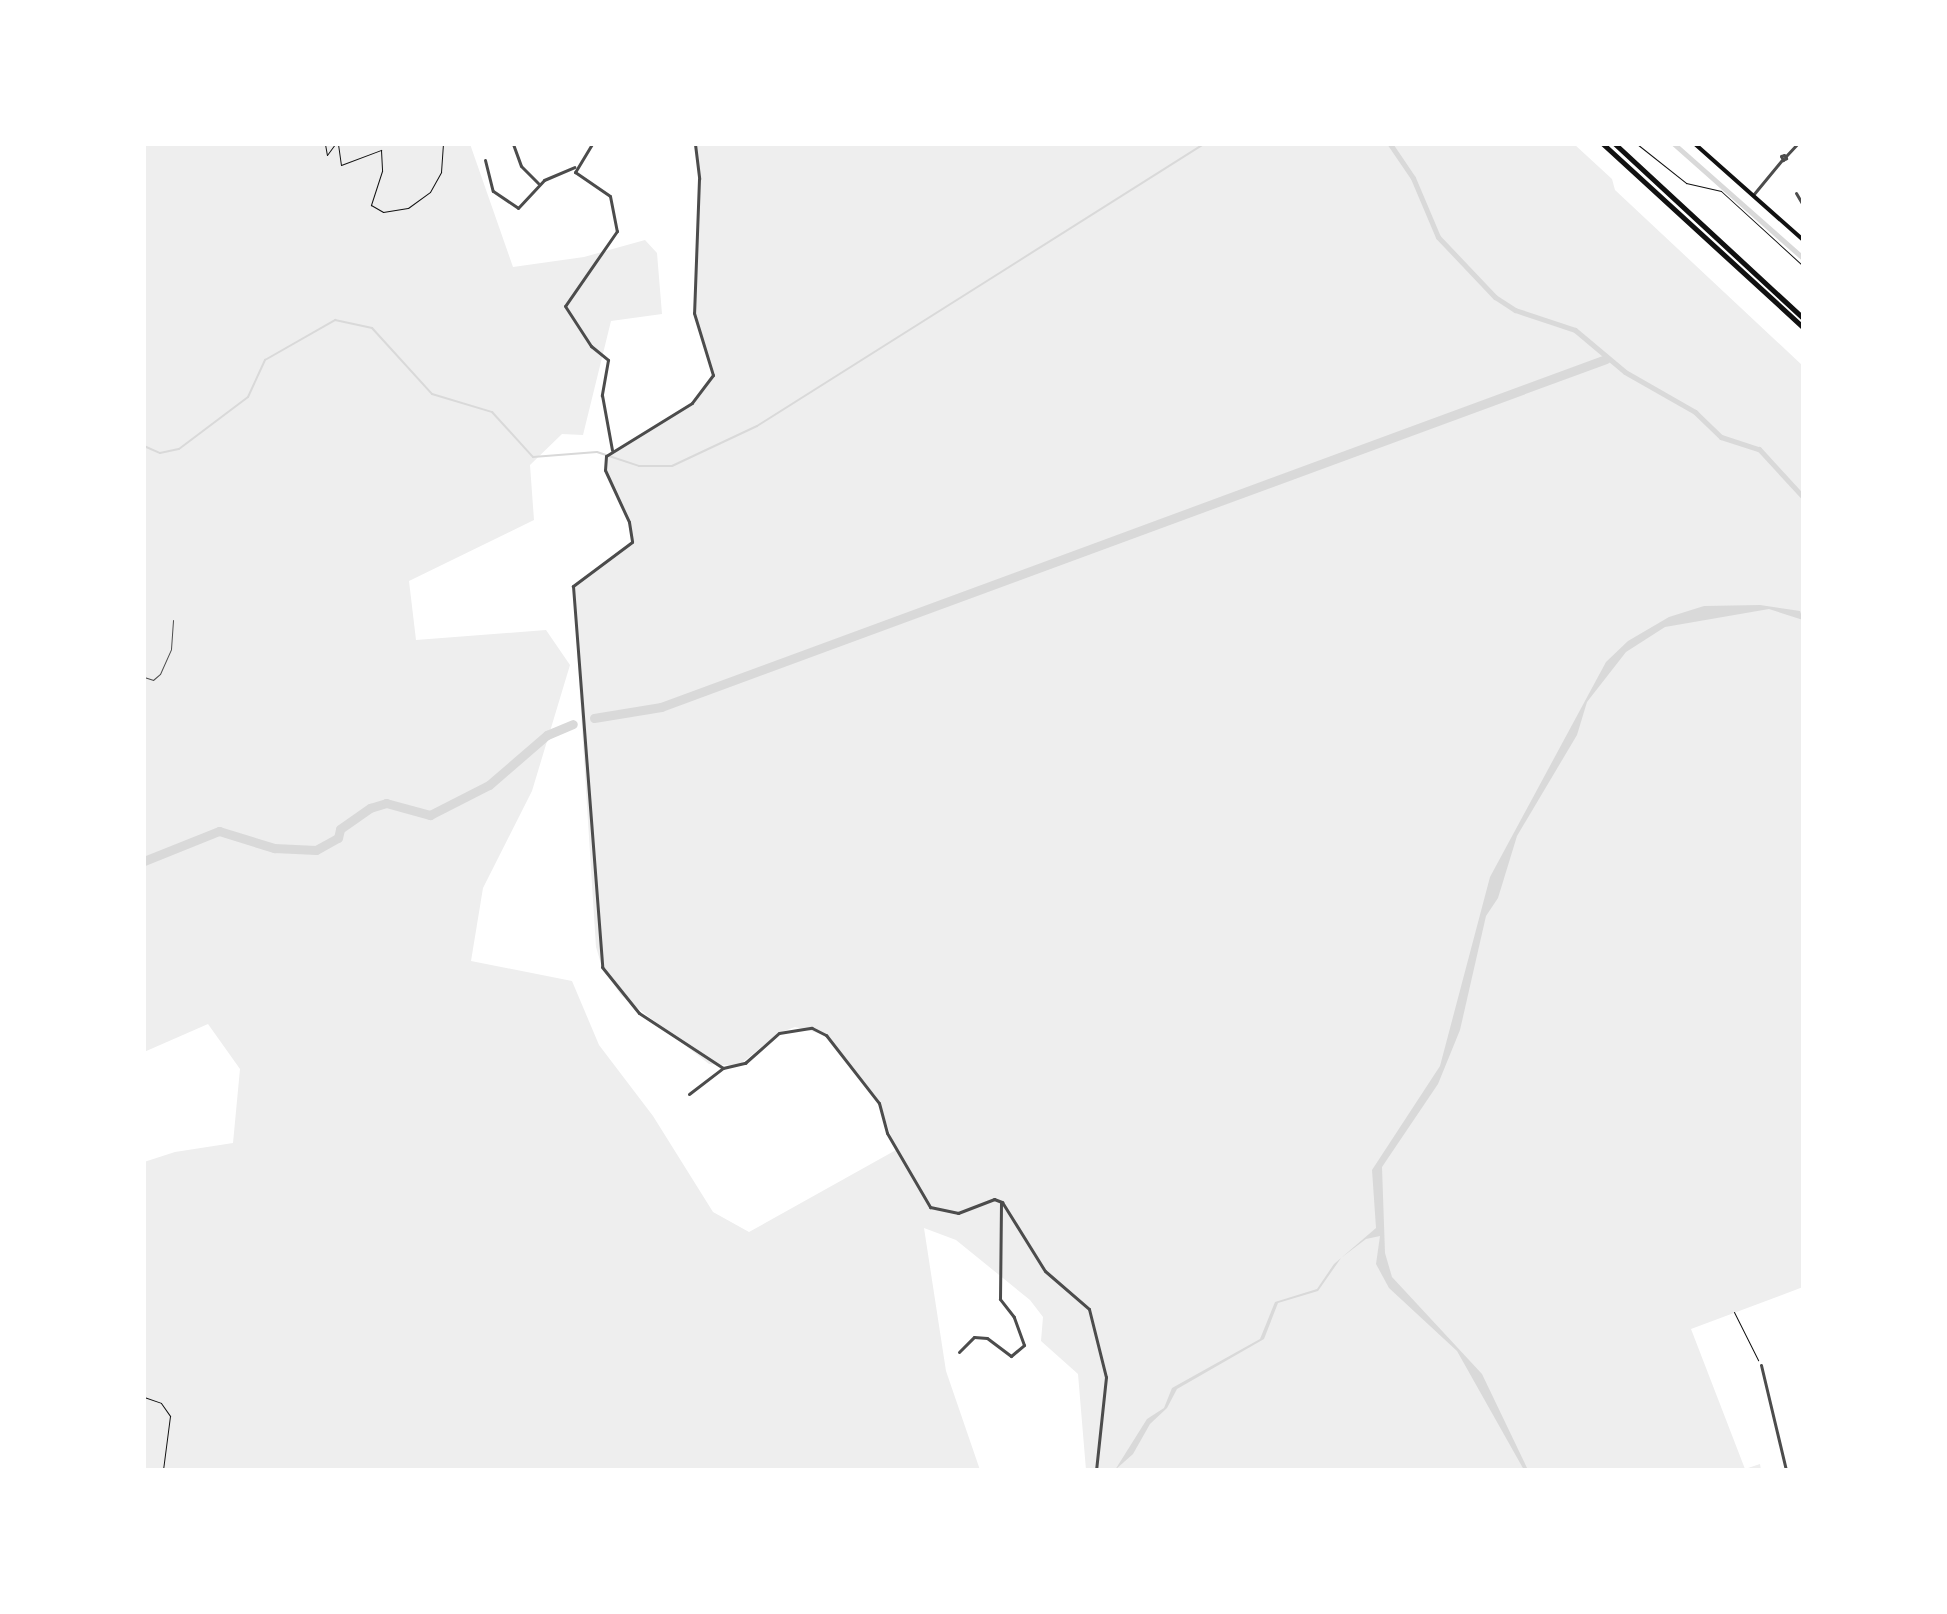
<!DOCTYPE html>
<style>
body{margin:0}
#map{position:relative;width:1947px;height:1614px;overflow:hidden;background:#fff;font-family:"Archivo Narrow",sans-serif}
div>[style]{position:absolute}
.green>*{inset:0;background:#eee}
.water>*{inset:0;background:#d9d9d9}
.stream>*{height:2px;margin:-1px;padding:0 1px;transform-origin:1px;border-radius:1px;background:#d9d9d9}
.canal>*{height:5px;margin:-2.5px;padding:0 2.5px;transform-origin:2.5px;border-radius:2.5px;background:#d9d9d9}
.river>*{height:9px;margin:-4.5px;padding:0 4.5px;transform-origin:4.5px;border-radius:4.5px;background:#d9d9d9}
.path>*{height:1px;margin:-0.5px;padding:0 0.5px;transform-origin:0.5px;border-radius:0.5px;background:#111}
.service>*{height:1px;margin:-0.5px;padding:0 0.5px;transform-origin:0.5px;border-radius:0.5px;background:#4c4c4c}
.minor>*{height:3px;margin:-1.5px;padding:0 1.5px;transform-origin:1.5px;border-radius:1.5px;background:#4c4c4c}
.tertiary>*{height:3px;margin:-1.5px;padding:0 1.5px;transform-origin:1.5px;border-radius:1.5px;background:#4c4c4c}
.primary>*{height:4px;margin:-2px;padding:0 2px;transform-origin:2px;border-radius:2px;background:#111}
.trunk>*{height:5px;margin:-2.5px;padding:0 2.5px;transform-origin:2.5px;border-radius:2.5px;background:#111}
span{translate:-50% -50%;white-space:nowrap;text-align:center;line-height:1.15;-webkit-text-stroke:8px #fff;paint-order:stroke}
.frame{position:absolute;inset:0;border:146px solid #fff;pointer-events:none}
</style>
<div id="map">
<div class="green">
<i style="clip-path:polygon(144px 144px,470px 144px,513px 267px,584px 257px,645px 240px,657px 253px,662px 314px,611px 321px,583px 435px,562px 434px,530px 465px,534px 520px,409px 581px,416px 640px,546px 630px,570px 665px,532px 791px,483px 888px,471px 961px,572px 981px,599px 1045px,653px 1116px,713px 1212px,749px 1232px,896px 1150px,879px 1103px,826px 1035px,795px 1027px,779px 1033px,738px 1066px,709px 1064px,621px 995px,602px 967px,596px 947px,573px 586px,632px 542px,629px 522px,605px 470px,606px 456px,692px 403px,713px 375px,694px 313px,699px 179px,695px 144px,1574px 144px,1612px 179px,1615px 190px,1803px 366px,1803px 1287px,1691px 1329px,1745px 1469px,1760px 1464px,1761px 1470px,1086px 1470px,1078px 1374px,1041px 1341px,1043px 1317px,1030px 1300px,956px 1240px,924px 1228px,946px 1371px,980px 1470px,144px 1470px,144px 1162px,175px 1152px,233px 1143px,240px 1069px,208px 1024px,144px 1052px)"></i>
</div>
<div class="water">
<i style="clip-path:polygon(1760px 605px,1800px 611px,1803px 620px,1769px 609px,1665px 627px,1626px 652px,1587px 702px,1577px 735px,1517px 836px,1498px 898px,1486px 916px,1460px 1030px,1438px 1084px,1382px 1167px,1385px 1253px,1392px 1277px,1482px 1374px,1528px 1470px,1524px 1470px,1457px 1351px,1389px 1288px,1376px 1264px,1380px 1236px,1366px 1239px,1341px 1258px,1318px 1291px,1278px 1303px,1264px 1339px,1177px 1389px,1167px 1408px,1150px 1424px,1133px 1454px,1115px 1470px,1147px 1419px,1164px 1408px,1172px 1388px,1260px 1339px,1275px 1302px,1317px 1289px,1334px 1264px,1376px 1228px,1372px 1170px,1440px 1066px,1490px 877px,1606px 662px,1628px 641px,1669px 617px,1704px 606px)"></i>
</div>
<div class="stream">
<i style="left:144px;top:446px;width:17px;rotate:24deg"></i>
<i style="left:160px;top:453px;width:19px;rotate:-12deg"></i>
<i style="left:179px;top:449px;width:86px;rotate:-37deg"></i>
<i style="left:248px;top:397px;width:41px;rotate:-65.3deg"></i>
<i style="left:265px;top:360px;width:81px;rotate:-29.7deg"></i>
<i style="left:335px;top:320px;width:38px;rotate:12deg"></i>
<i style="left:372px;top:328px;width:89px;rotate:47.7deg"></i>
<i style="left:432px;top:394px;width:63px;rotate:16.7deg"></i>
<i style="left:492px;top:412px;width:61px;rotate:47.7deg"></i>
<i style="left:533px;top:457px;width:64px;rotate:-4.5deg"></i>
<i style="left:597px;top:452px;width:44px;rotate:18.4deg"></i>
<i style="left:639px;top:466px;width:33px"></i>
<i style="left:672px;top:466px;width:94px;rotate:-25.2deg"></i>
<i style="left:757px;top:426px;width:529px;rotate:-32.25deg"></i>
</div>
<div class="canal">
<i style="left:1390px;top:144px;width:41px;rotate:55.9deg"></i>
<i style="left:1413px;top:178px;width:64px;rotate:67deg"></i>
<i style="left:1438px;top:237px;width:83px;rotate:46.5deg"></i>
<i style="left:1495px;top:297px;width:24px;rotate:33deg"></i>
<i style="left:1515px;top:310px;width:63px;rotate:18.4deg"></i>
<i style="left:1575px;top:330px;width:65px;rotate:40deg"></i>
<i style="left:1625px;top:372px;width:81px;rotate:29.7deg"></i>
<i style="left:1695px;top:412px;width:36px;rotate:44deg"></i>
<i style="left:1721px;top:437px;width:40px;rotate:18deg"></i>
<i style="left:1759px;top:449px;width:65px;rotate:47.5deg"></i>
<i style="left:1674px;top:144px;width:172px;rotate:41.5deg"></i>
</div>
<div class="river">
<i style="left:594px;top:718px;width:68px;rotate:-9.3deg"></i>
<i style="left:661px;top:707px;width:1007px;rotate:-20.22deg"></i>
<i style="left:144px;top:861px;width:81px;rotate:-21.8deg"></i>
<i style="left:219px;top:831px;width:58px;rotate:17.2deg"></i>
<i style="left:274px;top:848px;width:42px;rotate:2.7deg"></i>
<i style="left:316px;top:850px;width:25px;rotate:-29deg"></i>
<i style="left:338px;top:838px;width:9px;rotate:-77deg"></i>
<i style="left:340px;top:829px;width:37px;rotate:-35deg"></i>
<i style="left:370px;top:808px;width:17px;rotate:-17deg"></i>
<i style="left:386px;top:803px;width:46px;rotate:15.3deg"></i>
<i style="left:430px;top:815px;width:66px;rotate:-27deg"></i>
<i style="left:489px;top:785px;width:77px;rotate:-40.8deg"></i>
<i style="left:547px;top:735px;width:28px;rotate:-23deg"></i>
</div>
<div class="path">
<i style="left:325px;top:144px;width:11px;rotate:80deg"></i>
<i style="left:327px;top:155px;width:14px;rotate:-54deg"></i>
<i style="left:338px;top:144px;width:21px;rotate:82deg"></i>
<i style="left:341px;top:165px;width:43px;rotate:-20.6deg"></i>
<i style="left:381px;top:150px;width:21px;rotate:87deg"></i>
<i style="left:382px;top:171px;width:36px;rotate:108deg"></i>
<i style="left:371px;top:205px;width:14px;rotate:30deg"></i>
<i style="left:383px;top:212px;width:25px;rotate:-9deg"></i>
<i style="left:408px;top:208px;width:27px;rotate:-36deg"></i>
<i style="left:430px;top:192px;width:23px;rotate:-61deg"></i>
<i style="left:441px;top:172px;width:28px;rotate:-86deg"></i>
<i style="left:1637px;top:144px;width:63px;rotate:38.5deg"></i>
<i style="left:1686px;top:183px;width:36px;rotate:13deg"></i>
<i style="left:1721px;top:191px;width:111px;rotate:42.4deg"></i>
<i style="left:1734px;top:1312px;width:54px;rotate:63.4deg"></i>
<i style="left:144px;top:1397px;width:18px;rotate:19deg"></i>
<i style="left:161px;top:1403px;width:16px;rotate:55deg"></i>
<i style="left:170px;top:1416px;width:54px;rotate:97.4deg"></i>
</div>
<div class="service">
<i style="left:144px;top:677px;width:9px;rotate:18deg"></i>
<i style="left:153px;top:680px;width:9px;rotate:-41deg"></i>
<i style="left:160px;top:674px;width:27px;rotate:-66deg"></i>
<i style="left:171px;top:649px;width:29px;rotate:-86deg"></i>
</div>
<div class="minor">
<i style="left:513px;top:144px;width:23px;rotate:70deg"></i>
<i style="left:521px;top:166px;width:24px;rotate:45deg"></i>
<i style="left:592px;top:144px;width:33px;rotate:121deg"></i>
<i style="left:575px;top:172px;width:42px;rotate:34.4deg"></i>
<i style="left:610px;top:196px;width:36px;rotate:79deg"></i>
<i style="left:617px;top:231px;width:91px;rotate:124.7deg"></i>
<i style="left:565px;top:306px;width:48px;rotate:57deg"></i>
<i style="left:591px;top:346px;width:22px;rotate:39deg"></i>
<i style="left:608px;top:360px;width:36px;rotate:100deg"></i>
<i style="left:602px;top:395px;width:56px;rotate:79.7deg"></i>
<i style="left:1784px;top:155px;width:4px;rotate:56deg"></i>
<i style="left:1786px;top:158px;width:4px;rotate:146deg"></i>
<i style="left:1783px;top:160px;width:4px;rotate:-117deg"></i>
<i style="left:1781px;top:156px;width:3px;rotate:-18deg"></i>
<i style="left:1786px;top:156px;width:16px;rotate:-47deg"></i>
<i style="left:485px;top:160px;width:32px;rotate:76deg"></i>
<i style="left:493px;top:191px;width:30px;rotate:34deg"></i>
<i style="left:518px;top:208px;width:38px;rotate:-47deg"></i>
<i style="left:544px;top:180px;width:33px;rotate:-23deg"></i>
<i style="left:1796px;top:193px;width:14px;rotate:60deg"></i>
<i style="left:1753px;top:195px;width:45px;rotate:-50.4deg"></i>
<i style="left:689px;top:1094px;width:43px;rotate:-37.4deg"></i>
<i style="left:959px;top:1352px;width:21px;rotate:-45deg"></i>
<i style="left:974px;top:1337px;width:13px;rotate:4deg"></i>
<i style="left:987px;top:1338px;width:30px;rotate:37deg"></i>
<i style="left:1011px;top:1356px;width:17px;rotate:-40deg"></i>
<i style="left:1024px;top:1345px;width:30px;rotate:-110deg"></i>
<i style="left:1014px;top:1317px;width:23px;rotate:-128deg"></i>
<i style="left:1000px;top:1299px;width:96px;rotate:-89.4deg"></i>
<i style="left:1761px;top:1365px;width:108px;rotate:76.6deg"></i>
</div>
<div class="tertiary">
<i style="left:695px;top:144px;width:35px;rotate:83deg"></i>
<i style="left:699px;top:179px;width:134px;rotate:92.1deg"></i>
<i style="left:694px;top:313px;width:65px;rotate:73deg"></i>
<i style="left:713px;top:375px;width:35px;rotate:127deg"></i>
<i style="left:692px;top:403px;width:101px;rotate:148.4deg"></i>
<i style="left:606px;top:456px;width:14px;rotate:94deg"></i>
<i style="left:605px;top:470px;width:57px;rotate:65.2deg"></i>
<i style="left:629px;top:522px;width:20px;rotate:81deg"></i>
<i style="left:632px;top:542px;width:74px;rotate:143.3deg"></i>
<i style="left:573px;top:586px;width:382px;rotate:85.6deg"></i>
<i style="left:602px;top:967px;width:59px;rotate:51.2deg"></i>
<i style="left:639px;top:1013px;width:100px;rotate:33.2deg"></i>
<i style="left:723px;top:1068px;width:23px;rotate:-13deg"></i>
<i style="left:745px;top:1063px;width:45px;rotate:-41.4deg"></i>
<i style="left:779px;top:1033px;width:33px;rotate:-9deg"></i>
<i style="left:812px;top:1028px;width:16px;rotate:27deg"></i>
<i style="left:826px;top:1035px;width:86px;rotate:52.1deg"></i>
<i style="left:879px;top:1103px;width:31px;rotate:75deg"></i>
<i style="left:887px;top:1133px;width:86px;rotate:59.8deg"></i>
<i style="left:930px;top:1207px;width:29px;rotate:12deg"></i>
<i style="left:958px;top:1213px;width:39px;rotate:-21deg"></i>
<i style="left:994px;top:1199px;width:9px;rotate:21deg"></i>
<i style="left:1002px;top:1202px;width:81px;rotate:58.1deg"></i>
<i style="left:1045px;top:1271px;width:58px;rotate:40.8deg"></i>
<i style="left:1089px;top:1309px;width:70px;rotate:76deg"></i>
<i style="left:1106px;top:1377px;width:94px;rotate:96.1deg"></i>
</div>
<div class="primary">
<i style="left:1695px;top:144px;width:144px;rotate:41.6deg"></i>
</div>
<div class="trunk">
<i style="left:1603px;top:144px;width:271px;rotate:42.5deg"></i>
<i style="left:1615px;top:144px;width:256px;rotate:42.8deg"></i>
</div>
<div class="frame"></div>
</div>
